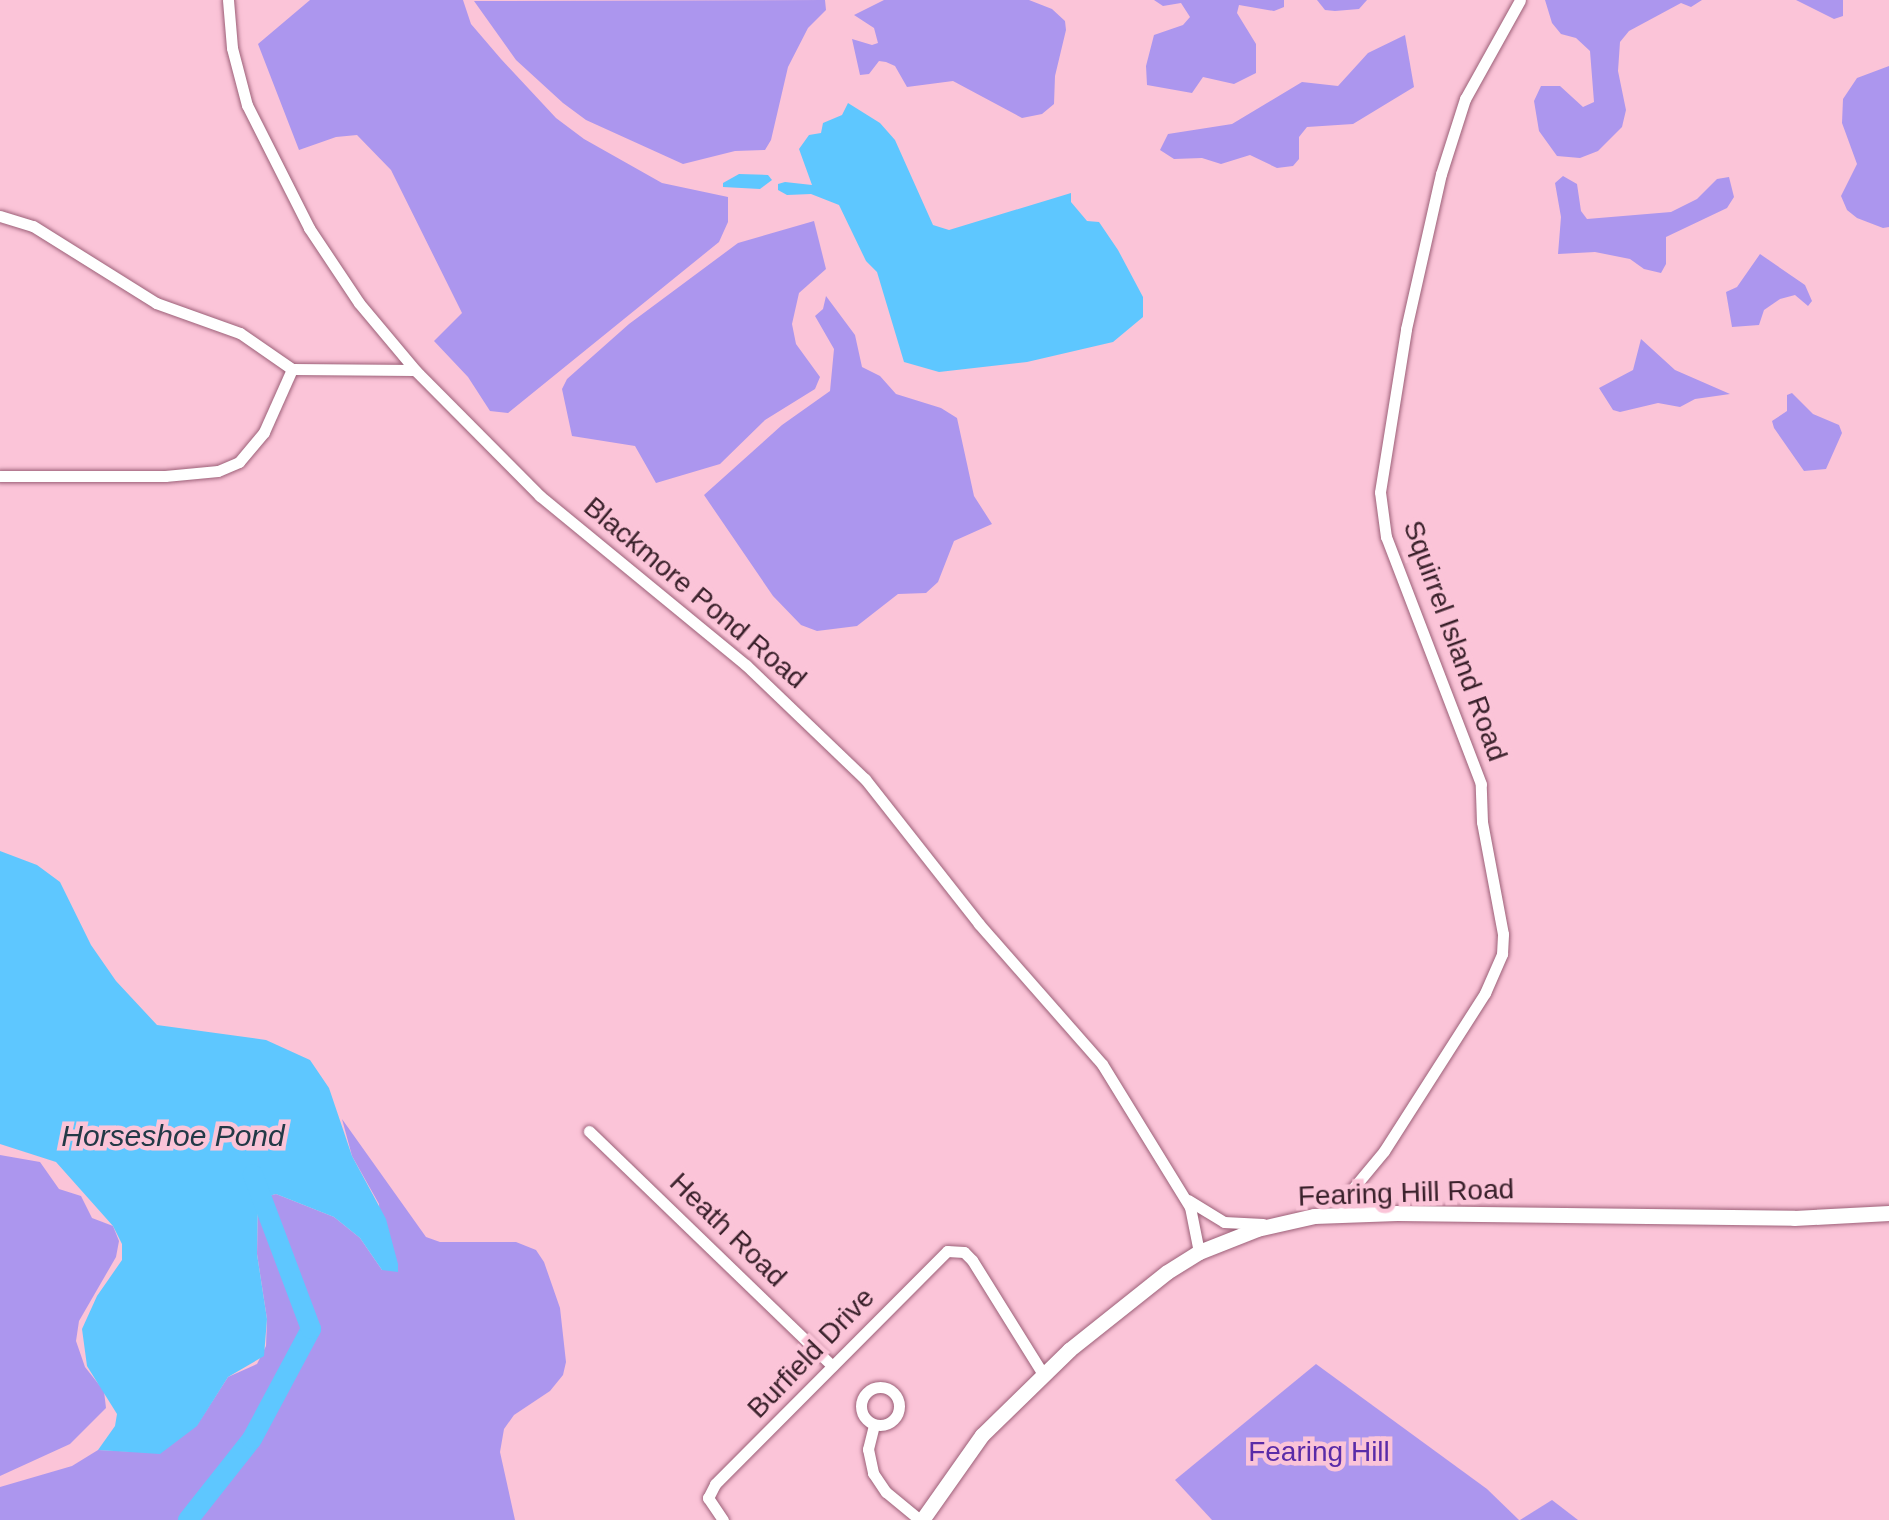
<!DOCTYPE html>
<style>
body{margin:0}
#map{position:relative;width:1889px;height:1520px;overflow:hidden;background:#fbc4d8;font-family:Helvetica,sans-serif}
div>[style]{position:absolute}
.green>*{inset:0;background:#ac96ee}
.water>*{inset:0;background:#5ec7ff}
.river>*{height:20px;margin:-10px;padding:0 10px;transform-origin:10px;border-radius:10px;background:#5ec7ff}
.roads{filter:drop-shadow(0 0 2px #9c6078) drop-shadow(0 0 2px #9c6078)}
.minor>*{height:11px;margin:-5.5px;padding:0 5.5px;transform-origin:5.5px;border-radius:5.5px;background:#fff}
.minor>.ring{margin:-5.5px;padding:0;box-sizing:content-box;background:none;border:11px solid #fff;border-radius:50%}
.secondary>*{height:15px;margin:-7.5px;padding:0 7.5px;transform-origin:7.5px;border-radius:7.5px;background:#fff}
span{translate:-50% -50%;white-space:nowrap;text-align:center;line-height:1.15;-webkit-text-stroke:9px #fbc4d8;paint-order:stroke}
.street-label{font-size:28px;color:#3a212b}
.park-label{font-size:28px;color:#5a2ba8}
.water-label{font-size:30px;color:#223946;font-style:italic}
</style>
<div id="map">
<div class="green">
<i style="clip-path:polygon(310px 0,463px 0,471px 24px,501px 59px,556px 118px,584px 139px,662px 183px,728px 197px,728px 222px,719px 242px,508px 413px,490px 411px,468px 377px,434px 341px,462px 313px,391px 170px,357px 135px,336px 137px,299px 150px,258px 44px)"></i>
<i style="clip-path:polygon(825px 0,826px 10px,808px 28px,788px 67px,771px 140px,765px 150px,735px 151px,683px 164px,586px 120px,563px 103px,516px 60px,474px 1px)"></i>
<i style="clip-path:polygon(884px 0,1029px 0,1052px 9px,1065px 21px,1066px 30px,1055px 76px,1054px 104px,1042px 114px,1022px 118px,953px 81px,907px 87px,895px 66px,886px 62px,879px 61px,869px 74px,860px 75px,852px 39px,872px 45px,878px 43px,874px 28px,854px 15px)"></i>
<i style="clip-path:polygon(1154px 0,1284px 0,1284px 7px,1274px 11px,1239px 5px,1237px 13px,1256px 44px,1256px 73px,1234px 84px,1203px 77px,1192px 93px,1147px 85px,1146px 66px,1154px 35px,1183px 25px,1190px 17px,1181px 3px,1163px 6px)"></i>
<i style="clip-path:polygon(1317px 0,1367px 0,1359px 9px,1335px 11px,1325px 10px)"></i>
<i style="clip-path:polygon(1545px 0,1702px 0,1691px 7px,1681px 3px,1629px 31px,1620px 42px,1618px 71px,1626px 110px,1622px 127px,1598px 151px,1580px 158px,1557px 156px,1539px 131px,1534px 101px,1541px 86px,1560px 86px,1583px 107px,1594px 102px,1590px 51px,1576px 38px,1561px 34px,1552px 23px)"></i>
<i style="clip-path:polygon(1796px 0,1843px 0,1843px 16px,1834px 19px)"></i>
<i style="clip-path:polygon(1405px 35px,1414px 87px,1353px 124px,1307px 127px,1299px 137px,1299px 159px,1293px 166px,1277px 168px,1250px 155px,1221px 164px,1202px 158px,1174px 159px,1160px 150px,1168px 134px,1232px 124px,1302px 82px,1338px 86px,1368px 53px)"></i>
<i style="clip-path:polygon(1889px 66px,1889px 227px,1883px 228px,1857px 218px,1847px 210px,1841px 196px,1857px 164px,1842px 123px,1843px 99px,1857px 78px)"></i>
<i style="clip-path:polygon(1563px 176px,1577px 184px,1581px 211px,1587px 219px,1671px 212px,1697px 199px,1717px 179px,1729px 177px,1734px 197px,1727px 208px,1666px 237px,1666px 264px,1661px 273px,1644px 269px,1630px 259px,1595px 252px,1558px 254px,1561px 217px,1555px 183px)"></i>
<i style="clip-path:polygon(814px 221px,826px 269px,799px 293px,792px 324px,796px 344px,820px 377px,815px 389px,765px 420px,720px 464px,656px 483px,635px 446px,572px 436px,562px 389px,567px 379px,629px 324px,738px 243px)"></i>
<i style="clip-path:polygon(1760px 254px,1805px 285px,1812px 301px,1808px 306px,1795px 295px,1780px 299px,1764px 310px,1759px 325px,1732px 327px,1726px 292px,1737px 287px)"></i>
<i style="clip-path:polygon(826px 296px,855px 335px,862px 367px,880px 376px,896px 394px,941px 408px,957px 418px,974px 496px,992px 524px,954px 541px,938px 582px,926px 593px,898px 594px,857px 626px,817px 631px,801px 625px,773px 596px,704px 495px,782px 425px,830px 391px,834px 349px,815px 316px,823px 309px)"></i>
<i style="clip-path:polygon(1641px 339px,1675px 370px,1730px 394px,1695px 399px,1680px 407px,1658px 403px,1620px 412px,1613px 410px,1599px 388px,1633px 370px)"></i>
<i style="clip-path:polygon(1792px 393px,1813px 414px,1839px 425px,1842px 433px,1826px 469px,1804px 471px,1774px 428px,1772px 421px,1787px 411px,1787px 395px)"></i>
<i style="clip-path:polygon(342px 1119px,426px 1237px,440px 1242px,516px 1242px,536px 1250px,544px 1262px,560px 1308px,566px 1362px,563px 1375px,550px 1391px,514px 1415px,504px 1429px,500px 1452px,515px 1520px,0 1520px,0 1487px,72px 1466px,98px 1450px,160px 1453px,197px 1425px,228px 1377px,257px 1364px,266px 1346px,267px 1319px,257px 1254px,258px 1199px,276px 1194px,334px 1217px,360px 1238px,382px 1270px,379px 1204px,352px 1156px)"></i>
<i style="clip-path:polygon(0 1155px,40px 1162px,59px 1189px,81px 1196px,92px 1218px,113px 1226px,119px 1241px,116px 1257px,79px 1321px,76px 1341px,85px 1367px,104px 1391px,106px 1408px,70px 1444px,0 1476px)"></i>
<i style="clip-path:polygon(1316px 1364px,1487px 1489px,1519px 1520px,1212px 1520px,1175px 1480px)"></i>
<i style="clip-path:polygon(1552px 1500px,1578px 1520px,1520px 1520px)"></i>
</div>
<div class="water">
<i style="clip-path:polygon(848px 103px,880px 123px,895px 140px,933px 225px,949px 230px,1071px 193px,1071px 202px,1087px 221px,1099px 222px,1118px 250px,1143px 297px,1143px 317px,1113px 342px,1027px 362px,939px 372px,904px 362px,877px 272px,866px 261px,839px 205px,811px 194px,787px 195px,778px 190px,778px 184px,785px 182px,812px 185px,799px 149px,809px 135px,821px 133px,823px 123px,842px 115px)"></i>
<i style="clip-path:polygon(739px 174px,768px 175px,772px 180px,760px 189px,723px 187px,723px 183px)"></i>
<i style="clip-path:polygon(0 851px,37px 865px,60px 882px,91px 945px,116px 981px,157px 1025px,266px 1040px,310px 1060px,329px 1088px,352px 1156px,386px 1219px,398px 1264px,398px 1272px,382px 1270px,360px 1238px,334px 1217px,276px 1194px,258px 1199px,257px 1254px,267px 1319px,264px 1356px,228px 1377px,197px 1426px,160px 1454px,98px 1450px,115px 1426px,117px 1414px,87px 1366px,82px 1329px,97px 1296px,122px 1260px,122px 1244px,113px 1226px,56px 1162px,0 1144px)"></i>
</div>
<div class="river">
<i style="left:188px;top:1520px;width:103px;rotate:-51.7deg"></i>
<i style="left:252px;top:1439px;width:125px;rotate:-61.8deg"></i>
<i style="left:311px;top:1329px;width:165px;rotate:-110.6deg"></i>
</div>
<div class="roads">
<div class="minor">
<i style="left:228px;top:0;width:48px;rotate:85.2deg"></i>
<i style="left:232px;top:48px;width:59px;rotate:75.3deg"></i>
<i style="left:247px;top:105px;width:138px;rotate:63.2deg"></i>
<i style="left:309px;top:228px;width:90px;rotate:56.3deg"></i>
<i style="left:359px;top:303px;width:89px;rotate:50deg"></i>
<i style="left:416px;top:371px;width:176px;rotate:45.2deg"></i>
<i style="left:540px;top:496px;width:266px;rotate:39.4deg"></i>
<i style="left:746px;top:665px;width:165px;rotate:43.8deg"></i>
<i style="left:865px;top:779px;width:184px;rotate:51.8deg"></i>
<i style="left:979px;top:924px;width:186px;rotate:48.7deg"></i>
<i style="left:1102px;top:1064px;width:168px;rotate:58.4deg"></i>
<i style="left:1190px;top:1207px;width:46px;rotate:78.7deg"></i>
<i style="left:0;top:216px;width:34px;rotate:17deg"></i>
<i style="left:33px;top:226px;width:145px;rotate:32deg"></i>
<i style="left:156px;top:303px;width:89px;rotate:19.7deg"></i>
<i style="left:240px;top:333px;width:63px;rotate:34.7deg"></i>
<i style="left:292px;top:369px;width:122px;rotate:0.5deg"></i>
<i style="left:0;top:476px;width:165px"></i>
<i style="left:165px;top:476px;width:53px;rotate:-5.4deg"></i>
<i style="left:218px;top:471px;width:23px;rotate:-23deg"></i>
<i style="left:239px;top:462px;width:39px;rotate:-50deg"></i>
<i style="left:264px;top:432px;width:69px;rotate:-66deg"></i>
<i style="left:589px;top:1131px;width:338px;rotate:44deg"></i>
<i style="left:1188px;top:1200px;width:42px;rotate:31.4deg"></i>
<i style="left:1224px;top:1222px;width:39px;rotate:3deg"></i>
<i style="left:1342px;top:1214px;width:23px;rotate:-70deg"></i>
<i style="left:1350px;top:1192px;width:53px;rotate:-50.3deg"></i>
<i style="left:1384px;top:1151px;width:188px;rotate:-57.4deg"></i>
<i style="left:1485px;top:993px;width:43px;rotate:-66.4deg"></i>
<i style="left:1502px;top:954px;width:20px;rotate:-87deg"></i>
<i style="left:1503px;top:934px;width:114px;rotate:-100.6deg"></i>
<i style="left:1482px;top:822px;width:38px;rotate:-92deg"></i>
<i style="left:1481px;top:784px;width:265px;rotate:-111deg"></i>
<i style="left:1386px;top:537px;width:45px;rotate:-97.6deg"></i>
<i style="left:1380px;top:492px;width:165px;rotate:-80.9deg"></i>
<i style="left:1406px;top:329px;width:159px;rotate:-77.3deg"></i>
<i style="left:1441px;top:174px;width:79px;rotate:-72.3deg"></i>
<i style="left:1465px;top:99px;width:113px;rotate:-60.9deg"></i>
<i class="ring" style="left:861px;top:1387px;width:27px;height:27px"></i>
<i style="left:874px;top:1425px;width:25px;rotate:104deg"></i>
<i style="left:868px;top:1449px;width:25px;rotate:78deg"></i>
<i style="left:873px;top:1473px;width:23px;rotate:56deg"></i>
<i style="left:886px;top:1492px;width:44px;rotate:39.5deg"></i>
<i style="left:723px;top:1520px;width:27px;rotate:-124deg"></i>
<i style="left:708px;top:1498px;width:16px;rotate:-63deg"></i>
<i style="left:715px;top:1484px;width:329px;rotate:-45.1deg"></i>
<i style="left:947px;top:1251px;width:17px;rotate:3deg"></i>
<i style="left:964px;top:1252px;width:11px;rotate:45deg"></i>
<i style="left:972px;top:1260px;width:134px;rotate:58.1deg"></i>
</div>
<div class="secondary">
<i style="left:922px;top:1520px;width:104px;rotate:-54.8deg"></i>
<i style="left:982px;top:1435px;width:122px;rotate:-44.3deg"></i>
<i style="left:1069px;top:1350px;width:125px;rotate:-38.5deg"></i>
<i style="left:1167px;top:1272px;width:38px;rotate:-32deg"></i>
<i style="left:1199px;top:1252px;width:62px;rotate:-21.6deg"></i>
<i style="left:1257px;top:1229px;width:58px;rotate:-12.8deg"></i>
<i style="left:1314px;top:1216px;width:83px;rotate:-2.1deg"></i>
<i style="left:1397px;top:1213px;width:397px;rotate:0.7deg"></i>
<i style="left:1794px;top:1218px;width:95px;rotate:-3deg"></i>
</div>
</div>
<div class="street-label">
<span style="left:695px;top:593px;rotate:40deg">Blackmore Pond Road</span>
<span style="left:1455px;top:641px;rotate:70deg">Squirrel Island Road</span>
<span style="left:1406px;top:1193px;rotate:-2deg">Fearing Hill Road</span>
<span style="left:728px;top:1230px;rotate:44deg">Heath Road</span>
<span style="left:811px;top:1353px;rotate:-46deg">Burfield Drive</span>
</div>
<div class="park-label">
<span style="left:1319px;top:1452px">Fearing Hill</span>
</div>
<div class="water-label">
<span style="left:173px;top:1136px">Horseshoe Pond</span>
</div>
</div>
